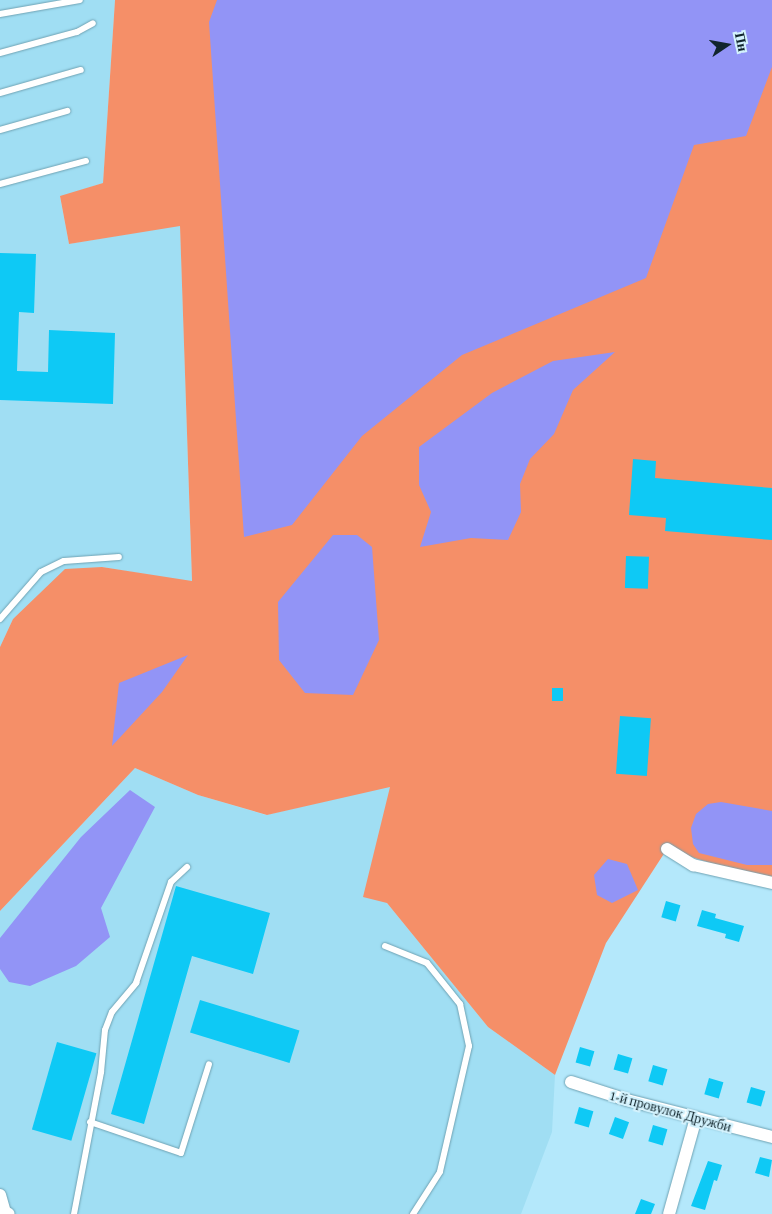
<!DOCTYPE html>
<meta charset="utf-8">
<style>
body{margin:0}
#map{position:relative;width:772px;height:1214px;overflow:hidden;background:#b4e8fb;font-family:"Crimson Pro",serif}
div>[style]{position:absolute}
.built>*{inset:0;background:#a0def3}
.green>*{inset:0;background:#f58f68}
.water>*{inset:0;background:#9294f6}
.building>*{inset:0;background:#0ec9f5;transform-origin:0 0}
.roads{filter:drop-shadow(0 0 1px #6fa2b3) drop-shadow(0 0 1px #6fa2b3)}
.lane>*{height:6px;margin:-3px;padding:0 3px;transform-origin:3px;border-radius:3px;background:#fff}
.street>*{height:12px;margin:-6px;padding:0 6px;transform-origin:6px;border-radius:6px;background:#fff}
span{translate:-50% -50%;white-space:nowrap;text-align:center;line-height:1.15;-webkit-text-stroke:4px #d3f2fd;paint-order:stroke}
.street-label{font-size:14px;color:#11252c}
.north{position:absolute;left:702px;top:20px;width:50px;height:50px;-webkit-text-stroke:4px #d3f2fd;paint-order:stroke;rotate:78deg;font-size:14px;font-weight:700;line-height:20px;text-align:center;color:#11252c}
.north::after{content:'';display:block;margin:auto;width:18px;height:22px;background:#11252c;clip-path:polygon(50% 0,100% 100%,50% 72%,0 100%)}
</style>
<div id="map">
<div class="built">
<i style="clip-path:polygon(0 0,115px 0,103px 183px,60px 197px,69px 244px,180px 225px,192px 582px,102px 567px,13px 619px,0 647px)"></i>
<i style="clip-path:polygon(135px 768px,198px 795px,266px 815px,390px 786px,387px 903px,488px 1027px,555px 1075px,552px 1132px,521px 1214px,9px 1214px,0 1195px,0 911px)"></i>
</div>
<div class="green">
<i style="clip-path:polygon(115px 0,772px 0,772px 883px,667px 849px,606px 943px,555px 1075px,488px 1027px,387px 903px,363px 897px,390px 787px,267px 815px,198px 795px,135px 768px,0 911px,0 647px,13px 619px,65px 569px,102px 567px,192px 581px,180px 226px,69px 244px,60px 196px,103px 183px)"></i>
</div>
<div class="water">
<i style="clip-path:polygon(217px 0,772px 0,772px 67px,746px 136px,694px 145px,646px 278px,462px 355px,362px 436px,292px 525px,244px 537px,209px 22px)"></i>
<i style="clip-path:polygon(615px 352px,573px 390px,554px 434px,530px 459px,520px 484px,521px 512px,508px 540px,471px 538px,420px 547px,431px 512px,419px 485px,419px 447px,492px 393px,553px 361px)"></i>
<i style="clip-path:polygon(333px 535px,357px 535px,372px 547px,379px 640px,353px 695px,305px 693px,279px 660px,278px 602px)"></i>
<i style="clip-path:polygon(188px 655px,162px 692px,112px 746px,119px 683px)"></i>
<i style="clip-path:polygon(130px 790px,155px 807px,101px 908px,110px 937px,76px 966px,30px 986px,9px 982px,0 969px,0 938px,81px 837px)"></i>
<i style="clip-path:polygon(721px 802px,772px 811px,772px 865px,747px 865px,699px 853px,693px 844px,691px 828px,696px 814px,708px 804px)"></i>
<i style="clip-path:polygon(608px 859px,627px 864px,638px 890px,612px 903px,597px 895px,594px 875px)"></i>
</div>
<div class="building">
<i style="clip-path:polygon(0 253px,36px 254px,34px 313px,19px 312px,17px 371px,48px 372px,49px 330px,115px 333px,113px 404px,0 400px)"></i>
<i style="clip-path:polygon(633px 459px,656px 461px,655px 478px,772px 488px,772px 540px,665px 531px,666px 518px,629px 515px)"></i>
<i style="left:626px;top:556px;width:23px;height:32px;rotate:2deg"></i>
<i style="left:552px;top:688px;width:11px;height:13px"></i>
<i style="left:620px;top:716px;width:31px;height:58px;rotate:4deg"></i>
<i style="clip-path:polygon(176px 886px,270px 913px,253px 974px,192px 956px,144px 1124px,111px 1114px)"></i>
<i style="left:666px;top:901px;width:15px;height:17px;rotate:16deg"></i>
<i style="clip-path:polygon(702px 910px,716px 914px,715px 918px,744px 926px,739px 942px,725px 938px,726px 934px,697px 926px)"></i>
<i style="left:200px;top:1000px;width:104px;height:34px;rotate:17deg"></i>
<i style="left:57px;top:1042px;width:41px;height:91px;rotate:16deg"></i>
<i style="left:580px;top:1047px;width:15px;height:16px;rotate:16deg"></i>
<i style="left:618px;top:1054px;width:15px;height:16px;rotate:16deg"></i>
<i style="left:653px;top:1065px;width:15px;height:17px;rotate:16deg"></i>
<i style="left:709px;top:1078px;width:15px;height:17px;rotate:16deg"></i>
<i style="left:751px;top:1087px;width:15px;height:16px;rotate:16deg"></i>
<i style="left:579px;top:1107px;width:15px;height:17px;rotate:16deg"></i>
<i style="left:615px;top:1117px;width:15px;height:18px;rotate:20deg"></i>
<i style="left:653px;top:1125px;width:15px;height:17px;rotate:16deg"></i>
<i style="clip-path:polygon(760px 1157px,772px 1160px,769px 1177px,755px 1173px)"></i>
<i style="clip-path:polygon(708px 1161px,722px 1165px,717px 1181px,714px 1180px,705px 1210px,691px 1206px)"></i>
<i style="clip-path:polygon(641px 1199px,655px 1204px,651px 1214px,635px 1214px)"></i>
</div>
<div class="roads">
<div class="lane">
<i style="left:0;top:14px;width:81px;rotate:-9.9deg"></i>
<i style="left:0;top:53px;width:80px;rotate:-15.3deg"></i>
<i style="left:77px;top:32px;width:18px;rotate:-29deg"></i>
<i style="left:0;top:93px;width:84px;rotate:-15.9deg"></i>
<i style="left:0;top:130px;width:70px;rotate:-15.8deg"></i>
<i style="left:0;top:184px;width:89px;rotate:-15deg"></i>
<i style="left:0;top:619px;width:62px;rotate:-48.9deg"></i>
<i style="left:41px;top:572px;width:25px;rotate:-26deg"></i>
<i style="left:64px;top:561px;width:55px;rotate:-4.2deg"></i>
<i style="left:385px;top:946px;width:45px;rotate:22deg"></i>
<i style="left:427px;top:963px;width:53px;rotate:51.2deg"></i>
<i style="left:460px;top:1004px;width:43px;rotate:77.9deg"></i>
<i style="left:469px;top:1046px;width:129px;rotate:103deg"></i>
<i style="left:440px;top:1172px;width:50px;rotate:122.7deg"></i>
<i style="left:90px;top:1122px;width:96px;rotate:18.8deg"></i>
<i style="left:181px;top:1153px;width:93px;rotate:-72.5deg"></i>
<i style="left:74px;top:1214px;width:145px;rotate:-79.2deg"></i>
<i style="left:101px;top:1072px;width:42px;rotate:-84.6deg"></i>
<i style="left:105px;top:1030px;width:19px;rotate:-69deg"></i>
<i style="left:112px;top:1012px;width:38px;rotate:-50deg"></i>
<i style="left:136px;top:983px;width:107px;rotate:-70.9deg"></i>
<i style="left:171px;top:882px;width:22px;rotate:-43deg"></i>
</div>
<div class="street">
<i style="left:667px;top:849px;width:31px;rotate:32deg"></i>
<i style="left:693px;top:865px;width:81px;rotate:12.8deg"></i>
<i style="left:571px;top:1082px;width:59px;rotate:17.8deg"></i>
<i style="left:627px;top:1100px;width:150px;rotate:14.3deg"></i>
<i style="left:0;top:1195px;width:18px;rotate:74deg"></i>
<i style="left:5px;top:1212px;width:4px;rotate:27deg"></i>
<i style="left:669px;top:1214px;width:100px;rotate:-74.3deg"></i>
</div>
</div>
<div class="street-label">
<span style="left:671px;top:1111px;rotate:15deg">1-й провулок Дружби</span>
</div>
<div class="north">Пн</div>
</div>
